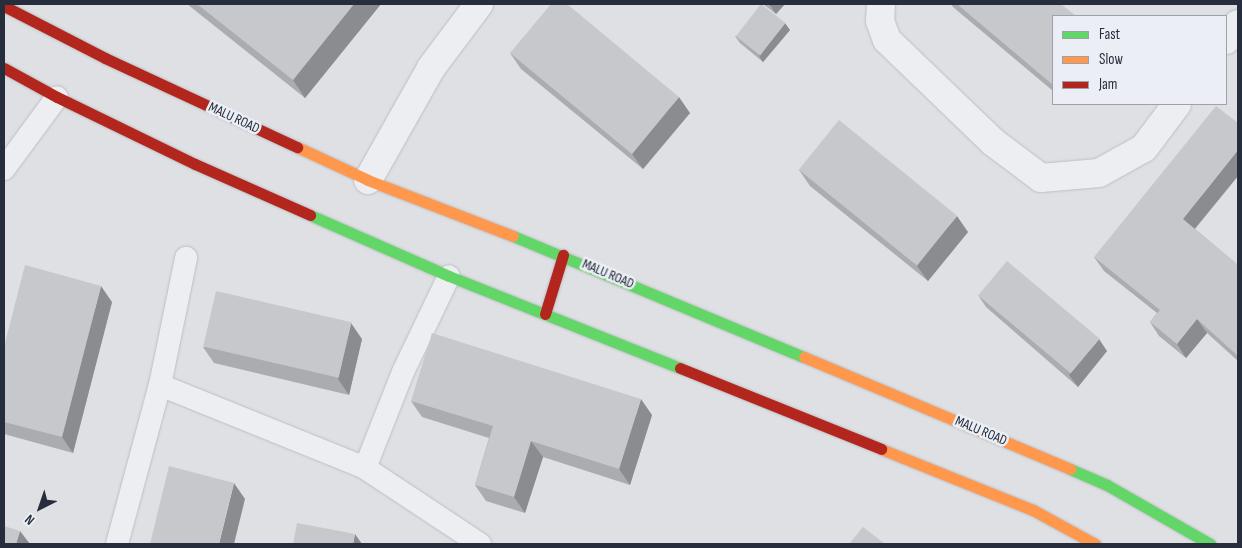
<!DOCTYPE html>
<style>
body{margin:0}
#map{position:relative;width:1242px;height:548px;overflow:hidden;background:#dee0e4;font-family:"Sofia Sans Condensed",sans-serif}
div>[style]{position:absolute}
.roads{filter:drop-shadow(0 0 1px #bdbec2) drop-shadow(0 0 1px #bdbec2)}
.lane>*{height:22px;margin:-11px;padding:0 11px;transform-origin:11px;border-radius:11px;background:#edeef1}
.street>*{height:28px;margin:-14px;padding:0 14px;transform-origin:14px;border-radius:14px;background:#edeef1}
.fast>*{height:11px;margin:-5.5px;padding:0 5.5px;transform-origin:5.5px;border-radius:5.5px;background:#63d668}
.slow>*{height:11px;margin:-5.5px;padding:0 5.5px;transform-origin:5.5px;border-radius:5.5px;background:#ff974d}
.jam>*{height:11px;margin:-5.5px;padding:0 5.5px;transform-origin:5.5px;border-radius:5.5px;background:#b3261e}
.wall>*{inset:0;background:#aaacaf}
.shaded-wall>*{inset:0;background:#8b8c8f}
.building>*{inset:0;background:#c6c8cc;transform-origin:0 0}
span{translate:-50% -50%;white-space:nowrap;text-align:center;line-height:1.15;-webkit-text-stroke:5px #ebeef4;paint-order:stroke}
.street-label{font-size:14px;color:#262d3c}
.frame{position:absolute;inset:0;border:5px solid #262d3c;pointer-events:none}
.legend{position:absolute;left:1052px;top:15px;width:175px;height:90px;box-sizing:border-box;background:#ebeef4;border:1px solid #9ca1aa;margin:0;padding:6px 9px;list-style:none;font-size:15px;color:#262d3c}
.legend li{display:flex;align-items:center;gap:10px;height:25px}
.legend b{width:25px;border:1px solid #9ca1aa}
.north{position:absolute;left:15px;top:483px;width:50px;height:50px;-webkit-text-stroke:4px #ebeef4;paint-order:stroke;rotate:221deg;font-size:14px;font-weight:700;line-height:20px;text-align:center;color:#262d3c}
.north::after{content:'';display:block;margin:auto;width:18px;height:22px;background:#262d3c;clip-path:polygon(50% 0,100% 100%,50% 72%,0 100%)}
</style>
<div id="map">
<div class="roads">
<div class="lane">
<i style="left:4px;top:169px;width:89px;rotate:-53.6deg"></i>
<i style="left:160px;top:385px;width:221px;rotate:22deg"></i>
<i style="left:365px;top:468px;width:138px;rotate:33.5deg"></i>
<i style="left:365px;top:468px;width:103px;rotate:-68.4deg"></i>
<i style="left:403px;top:372px;width:106px;rotate:-64.4deg"></i>
<i style="left:117px;top:544px;width:165px;rotate:-74.9deg"></i>
<i style="left:160px;top:385px;width:130px;rotate:-78.4deg"></i>
</div>
<div class="street">
<i style="left:881px;top:4px;width:17px;rotate:93deg"></i>
<i style="left:880px;top:21px;width:20px;rotate:70deg"></i>
<i style="left:887px;top:40px;width:147px;rotate:43.9deg"></i>
<i style="left:993px;top:142px;width:60px;rotate:36.9deg"></i>
<i style="left:1041px;top:178px;width:58px;rotate:-4.9deg"></i>
<i style="left:1099px;top:173px;width:51px;rotate:-29.1deg"></i>
<i style="left:1144px;top:148px;width:55px;rotate:-53.1deg"></i>
<i style="left:1226px;top:40px;width:20px;rotate:-53deg"></i>
<i style="left:368px;top:180px;width:129px;rotate:-60.6deg"></i>
<i style="left:431px;top:68px;width:80px;rotate:-53.1deg"></i>
</div>
<div class="fast">
<i style="left:310px;top:215px;width:152px;rotate:23.7deg"></i>
<i style="left:449px;top:276px;width:249px;rotate:21.7deg"></i>
<i style="left:513px;top:236px;width:315px;rotate:22.6deg"></i>
<i style="left:1070px;top:469px;width:40px;rotate:23.4deg"></i>
<i style="left:1107px;top:485px;width:119px;rotate:29.8deg"></i>
</div>
<div class="slow">
<i style="left:297px;top:147px;width:78px;rotate:24.9deg"></i>
<i style="left:368px;top:180px;width:155px;rotate:21.1deg"></i>
<i style="left:804px;top:357px;width:289px;rotate:22.8deg"></i>
<i style="left:881px;top:449px;width:164px;rotate:21.9deg"></i>
<i style="left:1033px;top:510px;width:71px;rotate:28.7deg"></i>
</div>
<div class="jam">
<i style="left:4px;top:6px;width:114px;rotate:27.2deg"></i>
<i style="left:105px;top:58px;width:212px;rotate:24.9deg"></i>
<i style="left:4px;top:68px;width:60px;rotate:28.7deg"></i>
<i style="left:57px;top:97px;width:153px;rotate:25.9deg"></i>
<i style="left:195px;top:164px;width:126px;rotate:23.9deg"></i>
<i style="left:545px;top:314px;width:62px;rotate:-73deg"></i>
<i style="left:680px;top:368px;width:217px;rotate:21.9deg"></i>
</div>
</div>
<div class="wall">
<i style="clip-path:polygon(187px 4px,381px 4px,305px 98px)"></i>
<i style="clip-path:polygon(763px 4px,785px 4px,776px 14px)"></i>
<i style="clip-path:polygon(951px 4px,1061px 4px,1053px 16px,1053px 91px,953px 7px)"></i>
<i style="clip-path:polygon(790px 30px,763px 62px,740px 43px,735px 36px)"></i>
<i style="clip-path:polygon(510px 53px,690px 113px,643px 169px,521px 69px)"></i>
<i style="clip-path:polygon(799px 170px,968px 232px,928px 281px,810px 186px)"></i>
<i style="clip-path:polygon(1238px 176px,1195px 229px,1238px 265px,1238px 361px,1207px 333px,1186px 358px,1159px 336px,1150px 322px,1157px 313px,1104px 271px,1094px 257px)"></i>
<i style="clip-path:polygon(978px 295px,1107px 351px,1078px 387px,986px 307px)"></i>
<i style="clip-path:polygon(112px 302px,73px 453px,4px 434px,4px 347px)"></i>
<i style="clip-path:polygon(362px 339px,349px 395px,214px 363px,203px 347px)"></i>
<i style="clip-path:polygon(411px 401px,652px 415px,630px 485px,543px 457px,525px 513px,486px 501px,475px 485px,489px 438px,422px 417px)"></i>
</div>
<div class="shaded-wall">
<i style="clip-path:polygon(354px 4px,381px 4px,305px 98px,293px 80px)"></i>
<i style="clip-path:polygon(769px 4px,785px 4px,776px 14px)"></i>
<i style="clip-path:polygon(785px 23px,790px 30px,763px 62px,759px 56px)"></i>
<i style="clip-path:polygon(679px 97px,690px 113px,643px 169px,632px 154px)"></i>
<i style="clip-path:polygon(1238px 150px,1238px 176px,1192px 232px,1183px 219px)"></i>
<i style="clip-path:polygon(957px 216px,968px 232px,928px 281px,917px 266px)"></i>
<i style="clip-path:polygon(101px 286px,112px 302px,73px 453px,62px 437px)"></i>
<i style="clip-path:polygon(1197px 319px,1207px 333px,1186px 358px,1177px 344px)"></i>
<i style="clip-path:polygon(351px 323px,362px 339px,349px 395px,338px 379px)"></i>
<i style="clip-path:polygon(1099px 339px,1107px 351px,1078px 387px,1069px 375px)"></i>
<i style="clip-path:polygon(641px 399px,652px 415px,630px 485px,619px 469px)"></i>
<i style="clip-path:polygon(531px 441px,543px 457px,525px 513px,514px 497px)"></i>
<i style="clip-path:polygon(234px 483px,245px 499px,234px 544px,219px 544px)"></i>
<i style="clip-path:polygon(20px 531px,30px 544px,16px 544px)"></i>
<i style="clip-path:polygon(355px 534px,362px 544px,353px 544px)"></i>
</div>
<div class="building">
<i style="clip-path:polygon(197px 4px,354px 4px,293px 80px)"></i>
<i style="clip-path:polygon(551px 4px,567px 4px,679px 97px,632px 154px,510px 53px)"></i>
<i style="left:761px;top:4px;width:31px;height:41px;rotate:38deg"></i>
<i style="clip-path:polygon(957px 4px,1061px 4px,1076px 16px,1053px 16px,1053px 85px)"></i>
<i style="clip-path:polygon(1216px 106px,1238px 123px,1238px 150px,1183px 219px,1238px 265px,1238px 356px,1197px 319px,1177px 344px,1150px 322px,1160px 310px,1094px 257px)"></i>
<i style="left:839px;top:120px;width:152px;height:64px;rotate:39deg"></i>
<i style="left:1007px;top:261px;width:121px;height:45px;rotate:40deg"></i>
<i style="clip-path:polygon(25px 265px,101px 286px,62px 437px,4px 422px,4px 347px)"></i>
<i style="left:216px;top:291px;width:139px;height:57px;rotate:13deg"></i>
<i style="clip-path:polygon(432px 333px,641px 399px,619px 469px,531px 441px,514px 497px,475px 485px,493px 426px,411px 401px)"></i>
<i style="clip-path:polygon(169px 466px,234px 483px,219px 544px,150px 544px)"></i>
<i style="clip-path:polygon(297px 523px,355px 534px,353px 544px,293px 544px)"></i>
<i style="clip-path:polygon(4px 526px,20px 531px,16px 544px,4px 544px)"></i>
<i style="clip-path:polygon(863px 527px,885px 544px,849px 544px)"></i>
</div>
<div class="street-label">
<span style="left:234px;top:118px;rotate:25deg">MALU ROAD</span>
<span style="left:608px;top:274px;rotate:23deg">MALU ROAD</span>
<span style="left:981px;top:431px;rotate:23deg">MALU ROAD</span>
</div>
<div class="frame"></div>
<ul class="legend">
<li><b style="height:6px;background:#63d668"></b>Fast</li>
<li><b style="height:6px;background:#ff974d"></b>Slow</li>
<li><b style="height:6px;background:#b3261e"></b>Jam</li>
</ul>
<div class="north">N</div>
</div>
